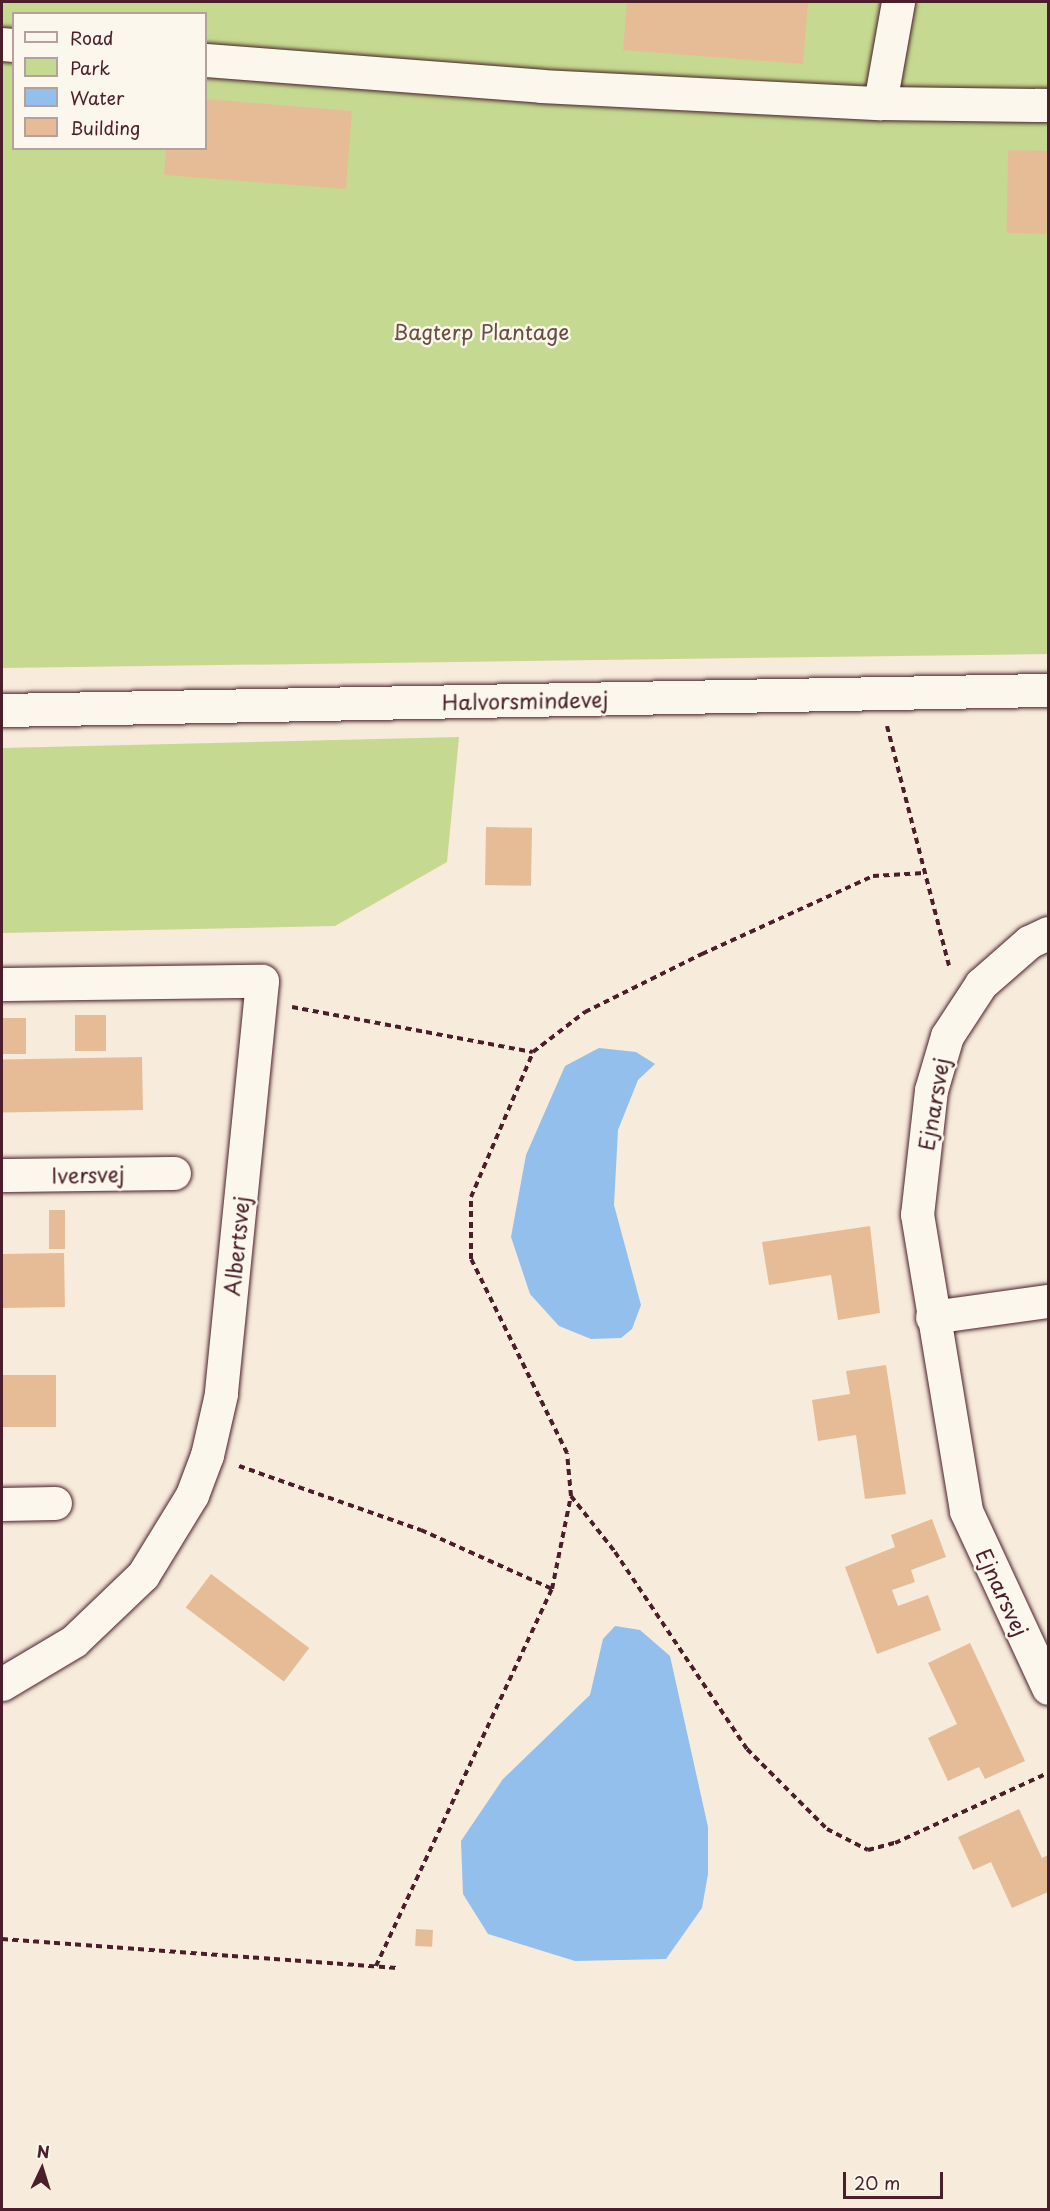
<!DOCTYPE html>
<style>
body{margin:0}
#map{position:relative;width:1050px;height:2211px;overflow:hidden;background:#f7ebdb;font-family:"Playpen Sans",sans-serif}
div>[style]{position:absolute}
.green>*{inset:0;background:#c5da90}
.water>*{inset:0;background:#93bfec}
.building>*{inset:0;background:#e6bc96;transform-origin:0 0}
.path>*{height:4px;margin-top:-2px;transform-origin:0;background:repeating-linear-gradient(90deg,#4a1f2b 0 6px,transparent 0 10.5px)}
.roads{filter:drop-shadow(0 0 2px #4a1f2b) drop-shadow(0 0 2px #4a1f2b)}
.minor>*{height:33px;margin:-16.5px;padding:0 16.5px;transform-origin:16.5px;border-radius:16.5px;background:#fbf7ec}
span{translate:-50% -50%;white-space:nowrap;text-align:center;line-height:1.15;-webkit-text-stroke:5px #fbf7ec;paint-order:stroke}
.park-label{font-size:21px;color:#694e44}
.street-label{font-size:21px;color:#4a1f2b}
.frame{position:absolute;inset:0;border:3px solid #4a1f2b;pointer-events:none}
.legend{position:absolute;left:12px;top:12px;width:195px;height:138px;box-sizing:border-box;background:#fbf7ec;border:2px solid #b4a19f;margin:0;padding:8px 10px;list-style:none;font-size:18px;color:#4a1f2b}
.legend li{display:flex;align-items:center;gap:12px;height:30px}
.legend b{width:30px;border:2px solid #b4a19f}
.north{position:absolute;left:12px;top:2139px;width:60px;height:60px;-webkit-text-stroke:4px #fbf7ec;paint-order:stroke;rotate:4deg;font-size:16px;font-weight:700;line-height:24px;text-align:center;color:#4a1f2b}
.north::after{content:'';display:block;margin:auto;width:21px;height:27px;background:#4a1f2b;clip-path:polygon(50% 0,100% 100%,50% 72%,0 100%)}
.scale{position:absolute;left:843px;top:2172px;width:100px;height:27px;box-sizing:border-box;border:3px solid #4a1f2b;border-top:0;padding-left:8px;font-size:18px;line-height:21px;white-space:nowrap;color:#4a1f2b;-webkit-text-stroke:4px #fbf7ec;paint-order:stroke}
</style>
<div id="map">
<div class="green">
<i style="clip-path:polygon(evenodd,2px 2px,1048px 2px,1048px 654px,2px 668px,2px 2px,14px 14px,206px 14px,206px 148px,14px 148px,14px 14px)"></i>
<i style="clip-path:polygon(459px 737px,447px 862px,335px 926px,2px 933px,2px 748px)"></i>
</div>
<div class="water">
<i style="clip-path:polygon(599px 1048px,636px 1052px,655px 1064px,638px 1080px,618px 1130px,614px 1205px,641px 1305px,632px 1329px,621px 1338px,591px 1339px,559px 1326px,530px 1294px,511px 1237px,526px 1155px,565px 1066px)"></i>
<i style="clip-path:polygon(615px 1626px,640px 1630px,670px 1656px,708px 1827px,708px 1874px,702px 1908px,666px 1959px,575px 1961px,488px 1934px,463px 1894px,461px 1841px,503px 1779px,590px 1695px,603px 1639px)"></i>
</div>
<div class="building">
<i style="clip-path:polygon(627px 2px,808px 2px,803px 64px,623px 50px)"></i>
<i style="clip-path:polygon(206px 99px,352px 111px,346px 189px,164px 175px,166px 148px,206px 148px)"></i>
<i style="left:1008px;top:150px;width:40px;height:83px;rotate:1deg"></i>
<i style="left:486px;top:827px;width:46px;height:58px;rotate:1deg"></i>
<i style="left:75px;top:1015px;width:31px;height:36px"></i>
<i style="left:2px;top:1018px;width:24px;height:36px"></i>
<i style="left:142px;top:1057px;width:53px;height:140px;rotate:89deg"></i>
<i style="left:49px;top:1210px;width:16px;height:39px"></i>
<i style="clip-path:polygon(870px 1226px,880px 1313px,838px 1320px,831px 1275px,769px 1285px,762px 1242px)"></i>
<i style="left:64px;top:1253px;width:54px;height:62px;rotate:89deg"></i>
<i style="clip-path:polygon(886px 1365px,906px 1494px,865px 1499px,856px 1435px,818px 1441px,812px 1400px,850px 1394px,846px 1371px)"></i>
<i style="left:2px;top:1375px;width:54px;height:52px"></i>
<i style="clip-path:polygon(932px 1519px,946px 1557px,911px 1570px,915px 1582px,892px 1590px,898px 1606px,928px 1595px,941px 1630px,877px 1654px,845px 1567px,895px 1547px,891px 1535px)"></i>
<i style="left:211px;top:1574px;width:123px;height:42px;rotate:37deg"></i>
<i style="clip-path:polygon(970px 1643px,1025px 1761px,985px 1779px,979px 1767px,948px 1781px,928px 1738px,957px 1724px,928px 1663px)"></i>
<i style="clip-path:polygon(1019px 1809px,1042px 1858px,1048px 1855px,1048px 1892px,1012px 1908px,991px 1862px,973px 1870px,958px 1837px)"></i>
<i style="left:416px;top:1929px;width:17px;height:17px;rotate:3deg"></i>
</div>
<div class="path">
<i style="left:887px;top:726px;width:251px;rotate:75.5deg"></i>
<i style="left:292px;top:1007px;width:245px;rotate:10.6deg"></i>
<i style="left:239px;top:1466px;width:193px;rotate:19.4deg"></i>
<i style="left:421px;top:1530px;width:144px;rotate:24.2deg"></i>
<i style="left:571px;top:1496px;width:71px;rotate:51.8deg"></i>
<i style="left:615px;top:1552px;width:237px;rotate:56.2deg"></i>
<i style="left:747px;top:1749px;width:113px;rotate:45deg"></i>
<i style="left:827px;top:1829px;width:46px;rotate:27.1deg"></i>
<i style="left:868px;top:1850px;width:28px;rotate:-15deg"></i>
<i style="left:895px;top:1843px;width:168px;rotate:-24.6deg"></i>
<i style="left:2px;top:1939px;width:396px;rotate:4.2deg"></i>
<i style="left:376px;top:1966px;width:416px;rotate:-65deg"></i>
<i style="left:552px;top:1589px;width:95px;rotate:-78.5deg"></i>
<i style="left:571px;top:1496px;width:43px;rotate:-95.3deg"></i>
<i style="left:567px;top:1453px;width:216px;rotate:-116.3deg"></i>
<i style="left:471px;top:1259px;width:62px;rotate:-90deg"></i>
<i style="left:471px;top:1197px;width:158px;rotate:-66.8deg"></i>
<i style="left:533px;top:1052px;width:66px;rotate:-37.6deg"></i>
<i style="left:585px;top:1012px;width:131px;rotate:-26.4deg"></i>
<i style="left:702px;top:954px;width:188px;rotate:-24.5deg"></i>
<i style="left:873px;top:876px;width:51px;rotate:-3.4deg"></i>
</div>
<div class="roads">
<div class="minor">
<i style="left:2px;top:44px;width:12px;rotate:5deg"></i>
<i style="left:206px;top:60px;width:336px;rotate:4.4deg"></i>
<i style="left:541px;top:86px;width:339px;rotate:2.9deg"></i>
<i style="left:880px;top:103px;width:168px;rotate:0.7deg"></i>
<i style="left:880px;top:103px;width:103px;rotate:-79.9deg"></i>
<i style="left:2px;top:710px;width:1046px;rotate:-1.1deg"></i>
<i style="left:1048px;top:933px;width:21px;rotate:155deg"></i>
<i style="left:1029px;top:942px;width:64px;rotate:138.8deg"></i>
<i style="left:981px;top:984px;width:62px;rotate:123.2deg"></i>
<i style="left:947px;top:1036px;width:56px;rotate:106.5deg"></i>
<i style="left:931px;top:1090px;width:125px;rotate:96.4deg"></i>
<i style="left:917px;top:1214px;width:301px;rotate:80.6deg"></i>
<i style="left:966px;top:1511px;width:195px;rotate:65.1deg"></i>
<i style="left:2px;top:984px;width:260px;rotate:-0.7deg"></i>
<i style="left:262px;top:981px;width:415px;rotate:95.7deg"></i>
<i style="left:221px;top:1394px;width:63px;rotate:102.9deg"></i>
<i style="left:207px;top:1455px;width:43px;rotate:110.6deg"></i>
<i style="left:192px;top:1495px;width:94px;rotate:121.5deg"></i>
<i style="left:143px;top:1575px;width:95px;rotate:136.3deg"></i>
<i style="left:74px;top:1641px;width:84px;rotate:149.2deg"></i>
<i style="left:2px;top:1175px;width:172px;rotate:-0.7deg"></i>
<i style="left:932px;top:1317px;width:117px;rotate:-7.9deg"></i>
<i style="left:2px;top:1504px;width:53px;rotate:-1.1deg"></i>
</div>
</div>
<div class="park-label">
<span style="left:481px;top:331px">Bagterp Plantage</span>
</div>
<div class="street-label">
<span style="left:525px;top:700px;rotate:-1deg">Halvorsmindevej</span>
<span style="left:933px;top:1104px;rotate:-80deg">Ejnarsvej</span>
<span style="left:88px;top:1174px;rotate:-1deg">Iversvej</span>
<span style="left:236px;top:1246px;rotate:-84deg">Albertsvej</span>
<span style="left:1003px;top:1592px;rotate:65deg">Ejnarsvej</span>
</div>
<div class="frame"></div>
<ul class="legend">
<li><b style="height:8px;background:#fbf7ec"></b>Road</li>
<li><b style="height:16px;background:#c5da90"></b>Park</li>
<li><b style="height:16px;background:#93bfec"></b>Water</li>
<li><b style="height:16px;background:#e6bc96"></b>Building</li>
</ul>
<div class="north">N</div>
<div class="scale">20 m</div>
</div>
